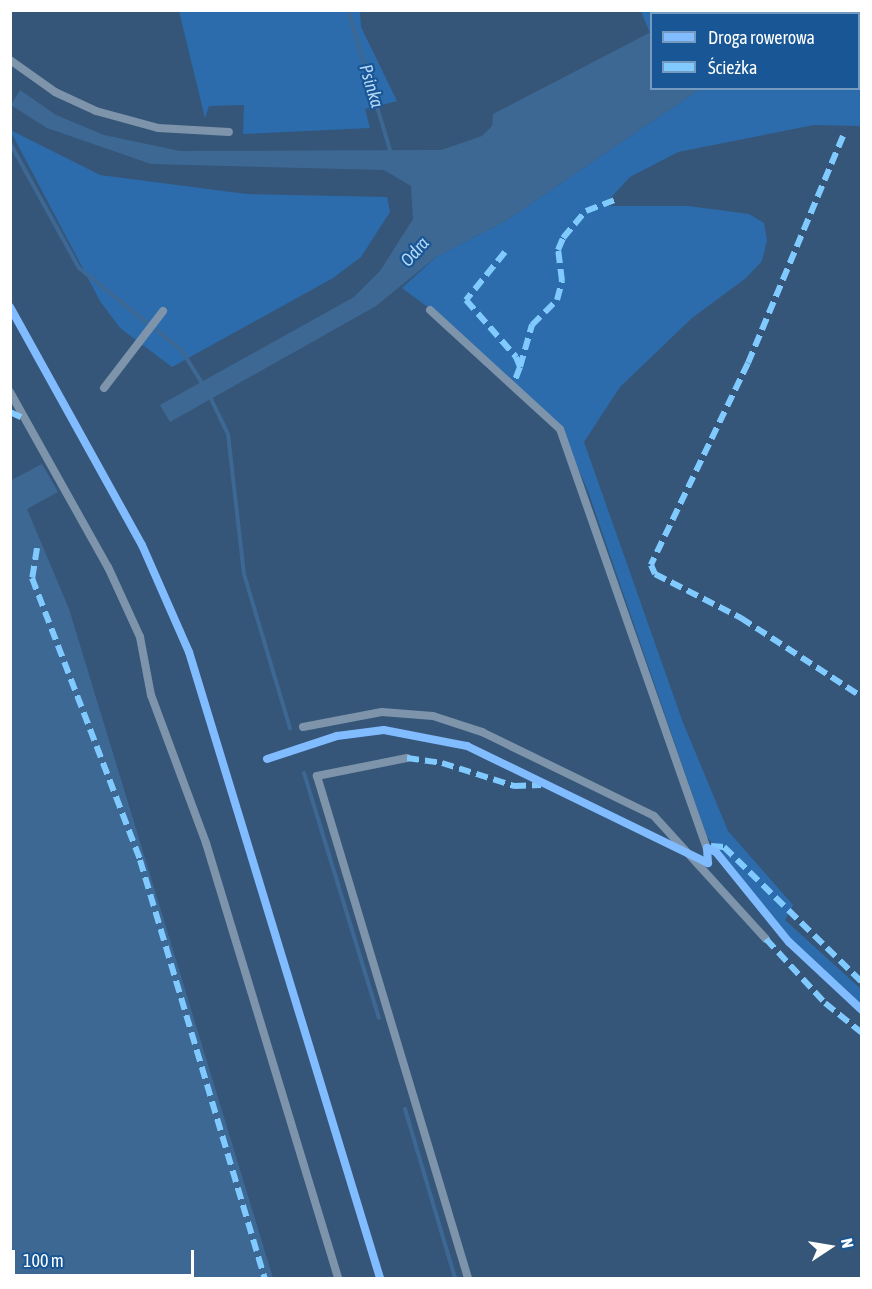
<!DOCTYPE html>
<meta charset="utf-8">
<style>
body{margin:0}
#map{position:relative;width:872px;height:1289px;overflow:hidden;background:#355678;font-family:"Asap Condensed",sans-serif}
div>[style]{position:absolute}
.green>*{inset:0;background:#2c6cac}
.water>*{inset:0;background:#3d6894}
.stream>*{height:4px;margin:-2px;padding:0 2px;transform-origin:2px;border-radius:2px;background:#3d6894}
.lane>*{height:8px;margin:-4px;padding:0 4px;transform-origin:4px;border-radius:4px;background:#7d94ab}
.quiet>*{height:6px;margin-top:-3px;transform-origin:0;background:repeating-linear-gradient(90deg,#80caff 0 12px,transparent 0 18px)}
.cycleway>*{height:8px;margin:-4px;padding:0 4px;transform-origin:4px;border-radius:4px;background:#80bcff}
span{translate:-50% -50%;white-space:nowrap;text-align:center;line-height:1.15;-webkit-text-stroke:4.5px #185695;paint-order:stroke}
.water-label{font-size:18px;color:#b6d7f7;font-style:italic}
.frame{position:absolute;inset:0;border:12px solid #fff;pointer-events:none}
.legend{position:absolute;left:650px;top:12px;width:210px;height:78px;box-sizing:border-box;background:#185695;border:2px solid #749abf;margin:0;padding:8px 10px;list-style:none;font-size:18px;color:#fff}
.legend li{display:flex;align-items:center;gap:12px;height:30px}
.legend b{width:30px;border:2px solid #749abf}
.north{position:absolute;left:800px;top:1217px;width:60px;height:60px;-webkit-text-stroke:4px #185695;paint-order:stroke;rotate:78deg;font-size:16px;font-weight:700;line-height:24px;text-align:center;color:#fff}
.north::after{content:'';display:block;margin:auto;width:21px;height:27px;background:#fff;clip-path:polygon(50% 0,100% 100%,50% 72%,0 100%)}
.scale{position:absolute;left:12px;top:1250px;width:182px;height:27px;box-sizing:border-box;border:3px solid #fff;border-top:0;padding-left:8px;font-size:18px;line-height:21px;white-space:nowrap;color:#fff;-webkit-text-stroke:4px #185695;paint-order:stroke}
</style>
<div id="map">
<div class="green">
<i style="clip-path:polygon(179px 11px,360px 11px,361px 27px,397px 101px,365px 109px,370px 128px,243px 134px,244px 105px,209px 106px,205px 118px)"></i>
<i style="clip-path:polygon(641px 11px,799px 11px,652px 14px,650px 33px)"></i>
<i style="clip-path:polygon(861px 55px,861px 126px,814px 125px,678px 152px,630px 177px,603px 206px,688px 206px,749px 214px,764px 223px,767px 240px,762px 261px,746px 278px,692px 318px,620px 387px,584px 442px,682px 720px,728px 831px,793px 905px,785px 920px,861px 989px,861px 1006px,791px 940px,707px 837px,588px 491px,560px 427px,452px 325px,402px 288px,436px 257px,507px 220px,700px 89px,858px 88px)"></i>
<i style="clip-path:polygon(10px 130px,100px 175px,246px 194px,387px 197px,390px 212px,361px 257px,333px 278px,172px 367px,120px 328px,100px 301px)"></i>
</div>
<div class="water">
<i style="clip-path:polygon(799px 11px,861px 11px,861px 55px,858px 14px,789px 13px)"></i>
<i style="clip-path:polygon(651px 32px,652px 88px,700px 89px,507px 220px,436px 257px,376px 306px,170px 422px,160px 405px,354px 297px,380px 271px,413px 219px,411px 186px,384px 170px,151px 164px,47px 128px,11px 105px,20px 90px,56px 115px,104px 135px,180px 151px,441px 150px,482px 136px,492px 126px,493px 114px)"></i>
<i style="clip-path:polygon(42px 464px,58px 492px,27px 509px,69px 609px,273px 1278px,11px 1278px,10px 481px)"></i>
</div>
<div class="stream">
<i style="left:348px;top:10px;width:149px;rotate:73.3deg"></i>
<i style="left:10px;top:143px;width:143px;rotate:61.1deg"></i>
<i style="left:79px;top:268px;width:86px;rotate:38.9deg"></i>
<i style="left:157px;top:330px;width:33px;rotate:40deg"></i>
<i style="left:182px;top:351px;width:38px;rotate:58deg"></i>
<i style="left:210px;top:397px;width:41px;rotate:64.1deg"></i>
<i style="left:228px;top:434px;width:141px;rotate:83.5deg"></i>
<i style="left:244px;top:574px;width:161px;rotate:73.4deg"></i>
<i style="left:304px;top:773px;width:256px;rotate:73deg"></i>
<i style="left:405px;top:1109px;width:176px;rotate:73.5deg"></i>
</div>
<div class="lane">
<i style="left:10px;top:60px;width:55px;rotate:35.4deg"></i>
<i style="left:55px;top:92px;width:45px;rotate:24.9deg"></i>
<i style="left:96px;top:111px;width:64px;rotate:15.3deg"></i>
<i style="left:158px;top:128px;width:71px;rotate:3.2deg"></i>
<i style="left:430px;top:310px;width:176px;rotate:42.5deg"></i>
<i style="left:560px;top:429px;width:444px;rotate:70.7deg"></i>
<i style="left:104px;top:388px;width:97px;rotate:-52.5deg"></i>
<i style="left:10px;top:392px;width:201px;rotate:60.8deg"></i>
<i style="left:108px;top:567px;width:77px;rotate:65.4deg"></i>
<i style="left:140px;top:637px;width:59px;rotate:79.3deg"></i>
<i style="left:151px;top:695px;width:158px;rotate:69.6deg"></i>
<i style="left:206px;top:843px;width:455px;rotate:73.1deg"></i>
<i style="left:303px;top:727px;width:80px;rotate:-10.8deg"></i>
<i style="left:382px;top:712px;width:51px;rotate:4.5deg"></i>
<i style="left:433px;top:716px;width:52px;rotate:18.1deg"></i>
<i style="left:482px;top:732px;width:191px;rotate:26deg"></i>
<i style="left:654px;top:816px;width:166px;rotate:47.7deg"></i>
<i style="left:407px;top:758px;width:92px;rotate:168.7deg"></i>
<i style="left:317px;top:776px;width:524px;rotate:73.26deg"></i>
</div>
<div class="quiet">
<i style="left:843px;top:136px;width:246px;rotate:112.7deg"></i>
<i style="left:748px;top:363px;width:224px;rotate:115.7deg"></i>
<i style="left:651px;top:565px;width:10px;rotate:66deg"></i>
<i style="left:655px;top:574px;width:97px;rotate:27.1deg"></i>
<i style="left:741px;top:618px;width:145px;rotate:33.1deg"></i>
<i style="left:505px;top:252px;width:62px;rotate:129.1deg"></i>
<i style="left:466px;top:300px;width:76px;rotate:48.7deg"></i>
<i style="left:516px;top:357px;width:11px;rotate:68deg"></i>
<i style="left:520px;top:367px;width:17px;rotate:111deg"></i>
<i style="left:520px;top:367px;width:44px;rotate:-74.1deg"></i>
<i style="left:532px;top:325px;width:35px;rotate:-45deg"></i>
<i style="left:557px;top:300px;width:20px;rotate:-75deg"></i>
<i style="left:562px;top:281px;width:31px;rotate:-97deg"></i>
<i style="left:558px;top:250px;width:13px;rotate:-67deg"></i>
<i style="left:563px;top:238px;width:35px;rotate:-50deg"></i>
<i style="left:586px;top:211px;width:30px;rotate:-21deg"></i>
<i style="left:10px;top:412px;width:17px;rotate:25deg"></i>
<i style="left:37px;top:548px;width:30px;rotate:99deg"></i>
<i style="left:32px;top:578px;width:302px;rotate:69deg"></i>
<i style="left:140px;top:860px;width:436px;rotate:73.4deg"></i>
<i style="left:407px;top:758px;width:35px;rotate:8deg"></i>
<i style="left:442px;top:763px;width:76px;rotate:17.7deg"></i>
<i style="left:514px;top:786px;width:27px;rotate:-2deg"></i>
<i style="left:711px;top:846px;width:13px;rotate:4deg"></i>
<i style="left:724px;top:847px;width:193px;rotate:44.4deg"></i>
<i style="left:766px;top:939px;width:87px;rotate:47.3deg"></i>
<i style="left:825px;top:1003px;width:48px;rotate:39deg"></i>
</div>
<div class="cycleway">
<i style="left:10px;top:307px;width:272px;rotate:61deg"></i>
<i style="left:142px;top:545px;width:117px;rotate:66.3deg"></i>
<i style="left:189px;top:652px;width:654px;rotate:73.03deg"></i>
<i style="left:267px;top:759px;width:74px;rotate:-18.2deg"></i>
<i style="left:337px;top:736px;width:47px;rotate:-7.3deg"></i>
<i style="left:384px;top:730px;width:85px;rotate:10.9deg"></i>
<i style="left:467px;top:746px;width:268px;rotate:25.9deg"></i>
<i style="left:708px;top:863px;width:15px;rotate:-94deg"></i>
<i style="left:707px;top:848px;width:10px;rotate:24deg"></i>
<i style="left:716px;top:852px;width:116px;rotate:51deg"></i>
<i style="left:789px;top:942px;width:100px;rotate:43deg"></i>
</div>
<div class="water-label">
<span style="left:371px;top:86px;rotate:73deg">Psinka</span>
<span style="left:415px;top:252px;rotate:-48deg">Odra</span>
</div>
<div class="frame"></div>
<ul class="legend">
<li><b style="height:8px;background:#80bcff"></b>Droga rowerowa</li>
<li><b style="height:8px;background:#80caff"></b>Ścieżka</li>
</ul>
<div class="north">N</div>
<div class="scale">100 m</div>
</div>
